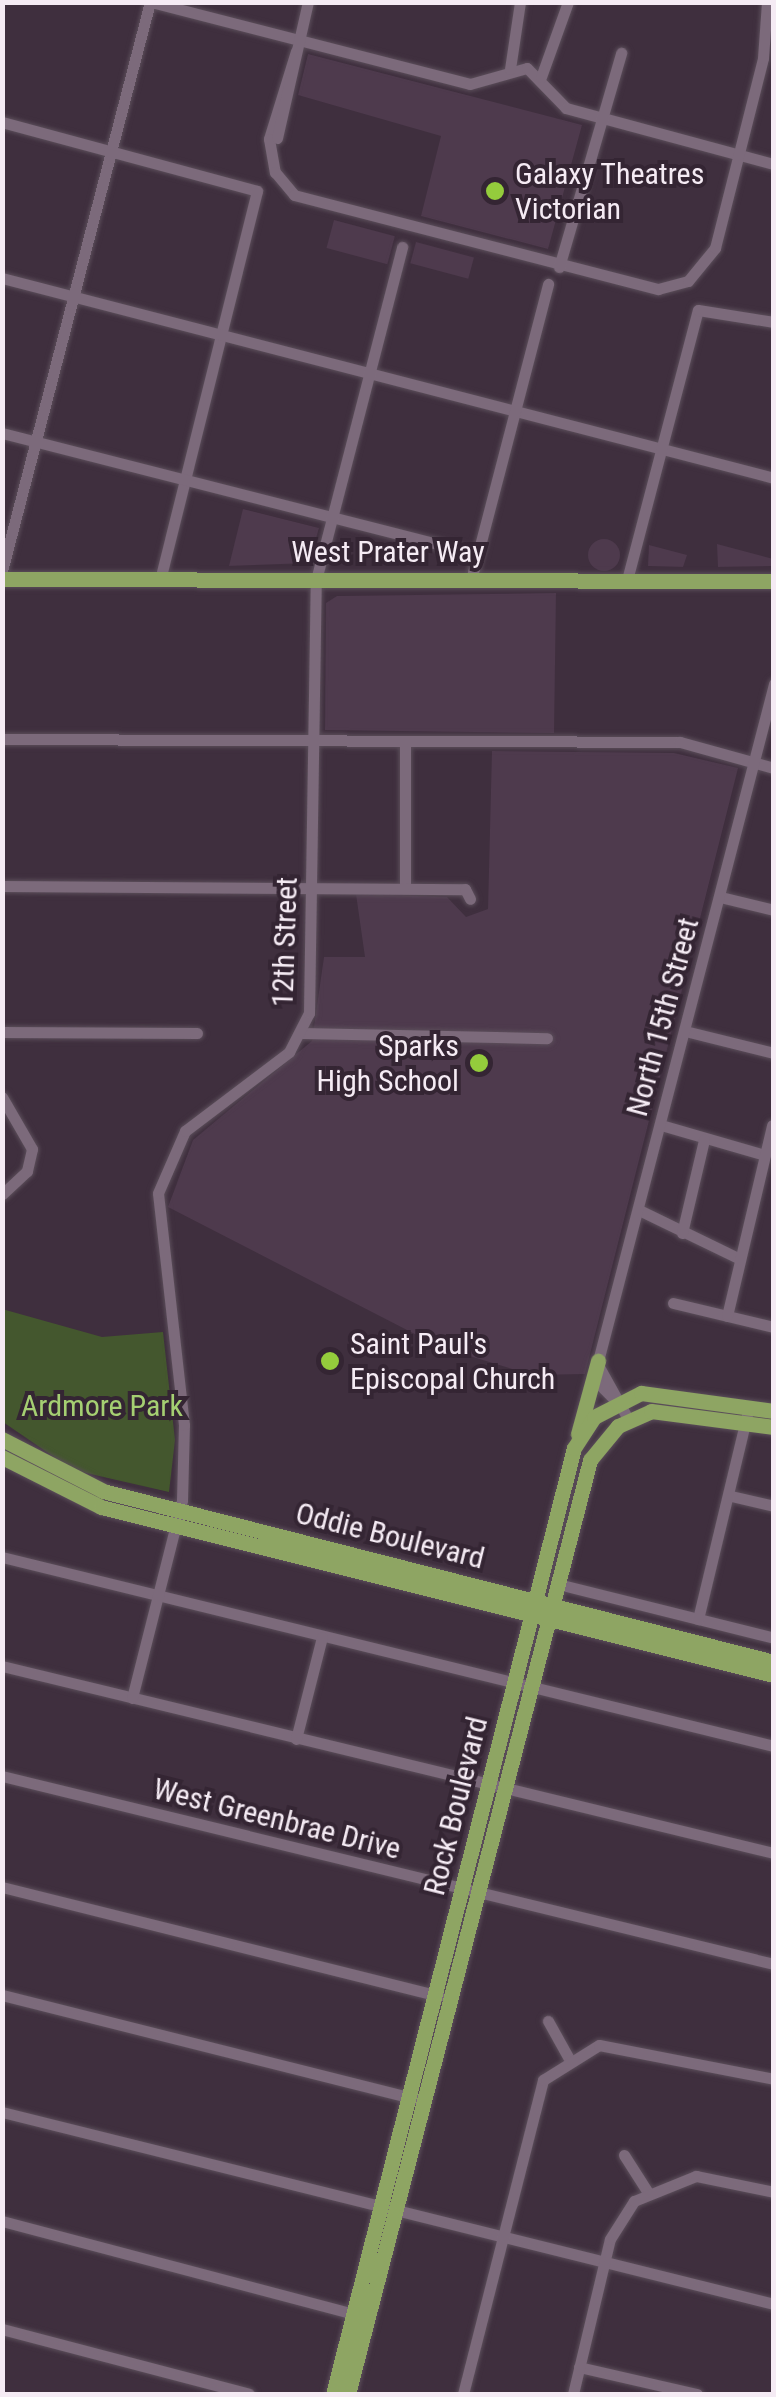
<!DOCTYPE html>
<style>
body{margin:0}
#map{position:relative;width:776px;height:2397px;overflow:hidden;background:#3f2f3e;font-family:"Roboto Condensed",sans-serif}
div>[style]{position:absolute}
.built>*{inset:0;background:#4e3a4d;transform-origin:0 0}
.round{border-radius:50%}
.green>*{inset:0;background:#44572e}
.roads{filter:drop-shadow(0 0 2px #5b4e5a) drop-shadow(0 0 2px #5b4e5a)}
.minor>*{height:11px;margin:-5.5px;padding:0 5.5px;transform-origin:5.5px;border-radius:5.5px;background:#7c6a7b}
.major>*{height:15px;margin:-7.5px;padding:0 7.5px;transform-origin:7.5px;border-radius:7.5px;background:#8ea563}
.dots>*{width:28px;height:28px;translate:-50% -50%;box-sizing:border-box;border:5px solid #342533;border-radius:50%}
span{translate:-50% -50%;white-space:nowrap;text-align:center;line-height:1.15;-webkit-text-stroke:8px #342533;paint-order:stroke}
.poi-label{font-size:30px;color:#f5ebf4}
.left{translate:0 -50%;text-align:left}
.right{translate:-100% -50%;text-align:right}
.street-label{font-size:30px;color:#f5ebf4}
.park-label{font-size:30px;color:#a5cf72}
.frame{position:absolute;inset:0;border:5px solid #f5ebf4;pointer-events:none}
</style>
<div id="map">
<div class="built">
<i style="clip-path:polygon(308px 54px,582px 125px,548px 249px,421px 216px,441px 136px,298px 95px)"></i>
<i style="left:334px;top:220px;width:63px;height:29px;rotate:15deg"></i>
<i style="left:416px;top:242px;width:60px;height:22px;rotate:15deg"></i>
<i style="clip-path:polygon(243px 509px,319px 528px,309px 563px,229px 566px)"></i>
<i class="round" style="left:588px;top:539px;width:32px;height:32px"></i>
<i style="clip-path:polygon(717px 544px,773px 559px,773px 566px,718px 567px)"></i>
<i style="clip-path:polygon(649px 545px,687px 555px,683px 567px,648px 566px)"></i>
<i style="clip-path:polygon(556px 593px,554px 733px,325px 730px,326px 603px,337px 596px)"></i>
<i style="clip-path:polygon(492px 751px,674px 753px,738px 768px,585px 1374px,532px 1375px,440px 1347px,168px 1207px,193px 1140px,312px 1041px,324px 957px,365px 957px,356px 894px,447px 897px,466px 917px,488px 909px)"></i>
</div>
<div class="green">
<i style="clip-path:polygon(2px 1309px,102px 1337px,163px 1332px,175px 1440px,169px 1492px,73px 1470px,3px 1422px)"></i>
</div>
<div class="roads">
<div class="minor">
<i style="left:151px;top:2px;width:329px;rotate:14.4deg"></i>
<i style="left:470px;top:84px;width:59px;rotate:-15.7deg"></i>
<i style="left:527px;top:68px;width:56px;rotate:45.7deg"></i>
<i style="left:566px;top:108px;width:215px;rotate:15.1deg"></i>
<i style="left:296px;top:51px;width:92px;rotate:107.1deg"></i>
<i style="left:269px;top:139px;width:34px;rotate:80deg"></i>
<i style="left:275px;top:172px;width:30px;rotate:50deg"></i>
<i style="left:294px;top:195px;width:376px;rotate:14.5deg"></i>
<i style="left:658px;top:289px;width:31px;rotate:-15deg"></i>
<i style="left:688px;top:281px;width:43px;rotate:-50.7deg"></i>
<i style="left:715px;top:248px;width:196px;rotate:-75.8deg"></i>
<i style="left:763px;top:58px;width:56px;rotate:-85.9deg"></i>
<i style="left:510px;top:69px;width:68px;rotate:-81.5deg"></i>
<i style="left:541px;top:77px;width:80px;rotate:-70.2deg"></i>
<i style="left:2px;top:122px;width:264px;rotate:15.1deg"></i>
<i style="left:257px;top:191px;width:400px;rotate:104deg"></i>
<i style="left:277px;top:138px;width:139px;rotate:-77.2deg"></i>
<i style="left:559px;top:267px;width:223px;rotate:-73.8deg"></i>
<i style="left:2px;top:278px;width:797px;rotate:14.52deg"></i>
<i style="left:2px;top:433px;width:490px;rotate:14.3deg"></i>
<i style="left:2px;top:571px;width:588px;rotate:-75.42deg"></i>
<i style="left:471px;top:580px;width:306px;rotate:-75.4deg"></i>
<i style="left:627px;top:580px;width:279px;rotate:-75.3deg"></i>
<i style="left:698px;top:310px;width:77px;rotate:9deg"></i>
<i style="left:2px;top:739px;width:678px;rotate:0.25deg"></i>
<i style="left:680px;top:742px;width:98px;rotate:15.5deg"></i>
<i style="left:405px;top:741px;width:147px;rotate:90deg"></i>
<i style="left:2px;top:886px;width:463px;rotate:0.4deg"></i>
<i style="left:465px;top:889px;width:11px;rotate:63deg"></i>
<i style="left:720px;top:897px;width:56px;rotate:13.5deg"></i>
<i style="left:685px;top:1031px;width:92px;rotate:13.9deg"></i>
<i style="left:2px;top:1032px;width:195px;rotate:0.3deg"></i>
<i style="left:302px;top:1033px;width:245px;rotate:1.2deg"></i>
<i style="left:2px;top:1097px;width:60px;rotate:60deg"></i>
<i style="left:32px;top:1149px;width:23px;rotate:103deg"></i>
<i style="left:27px;top:1171px;width:34px;rotate:137deg"></i>
<i style="left:661px;top:1125px;width:108px;rotate:16.1deg"></i>
<i style="left:639px;top:1210px;width:112px;rotate:25.9deg"></i>
<i style="left:682px;top:1233px;width:96px;rotate:-76.7deg"></i>
<i style="left:673px;top:1303px;width:104px;rotate:13.4deg"></i>
<i style="left:727px;top:1316px;width:196px;rotate:-76.7deg"></i>
<i style="left:598px;top:1365px;width:62px;rotate:60.9deg"></i>
<i style="left:616px;top:1401px;width:27px;rotate:-135deg"></i>
<i style="left:597px;top:1382px;width:21px;rotate:-87deg"></i>
<i style="left:598px;top:1361px;width:700px;rotate:-75.43deg"></i>
<i style="left:731px;top:1496px;width:44px;rotate:13.1deg"></i>
<i style="left:2px;top:1557px;width:795px;rotate:13.76deg"></i>
<i style="left:558px;top:1584px;width:223px;rotate:14deg"></i>
<i style="left:698px;top:1619px;width:210px;rotate:-76.5deg"></i>
<i style="left:2px;top:1666px;width:794px;rotate:13.62deg"></i>
<i style="left:132px;top:1698px;width:204px;rotate:-75.8deg"></i>
<i style="left:182px;top:1500px;width:75px;rotate:-88.5deg"></i>
<i style="left:184px;top:1425px;width:233px;rotate:-96.4deg"></i>
<i style="left:158px;top:1193px;width:68px;rotate:-66.5deg"></i>
<i style="left:185px;top:1131px;width:131px;rotate:-37.2deg"></i>
<i style="left:289px;top:1052px;width:44px;rotate:-62.9deg"></i>
<i style="left:309px;top:1013px;width:433px;rotate:-89.1deg"></i>
<i style="left:316px;top:580px;width:344px;rotate:-75.5deg"></i>
<i style="left:296px;top:1739px;width:105px;rotate:-75.7deg"></i>
<i style="left:2px;top:1776px;width:795px;rotate:13.69deg"></i>
<i style="left:2px;top:1887px;width:451px;rotate:14deg"></i>
<i style="left:2px;top:1995px;width:426px;rotate:14.1deg"></i>
<i style="left:548px;top:2021px;width:41px;rotate:60.9deg"></i>
<i style="left:2px;top:2112px;width:796px;rotate:13.97deg"></i>
<i style="left:624px;top:2155px;width:43px;rotate:57.4deg"></i>
<i style="left:2px;top:2221px;width:371px;rotate:14.8deg"></i>
<i style="left:2px;top:2329px;width:255px;rotate:14.7deg"></i>
<i style="left:579px;top:2367px;width:121px;rotate:12.9deg"></i>
<i style="left:463px;top:2394px;width:324px;rotate:-75.7deg"></i>
<i style="left:543px;top:2080px;width:66px;rotate:-32deg"></i>
<i style="left:599px;top:2045px;width:178px;rotate:11deg"></i>
<i style="left:573px;top:2394px;width:159px;rotate:-76.6deg"></i>
<i style="left:610px;top:2239px;width:45px;rotate:-57.7deg"></i>
<i style="left:634px;top:2201px;width:67px;rotate:-22deg"></i>
<i style="left:696px;top:2176px;width:80px;rotate:11.6deg"></i>
</div>
<div class="major">
<i style="left:2px;top:579px;width:772px;rotate:0.15deg"></i>
<i style="left:578px;top:1434px;width:76px;rotate:-74.7deg"></i>
<i style="left:2px;top:1439px;width:114px;rotate:27.2deg"></i>
<i style="left:103px;top:1491px;width:692px;rotate:14.3deg"></i>
<i style="left:2px;top:1457px;width:111px;rotate:26.8deg"></i>
<i style="left:101px;top:1507px;width:694px;rotate:14.02deg"></i>
<i style="left:333px;top:2394px;width:976px;rotate:-75.71deg"></i>
<i style="left:574px;top:1448px;width:37px;rotate:-57deg"></i>
<i style="left:594px;top:1417px;width:53px;rotate:-27.1deg"></i>
<i style="left:641px;top:1393px;width:134px;rotate:7.7deg"></i>
<i style="left:348px;top:2394px;width:965px;rotate:-75.47deg"></i>
<i style="left:590px;top:1460px;width:44px;rotate:-50.5deg"></i>
<i style="left:618px;top:1426px;width:36px;rotate:-24deg"></i>
<i style="left:651px;top:1411px;width:124px;rotate:7.4deg"></i>
</div>
</div>
<div class="dots">
<i style="left:495px;top:191px;background:#94cc3c"></i>
<i style="left:479px;top:1063px;background:#94cc3c"></i>
<i style="left:330px;top:1361px;background:#94cc3c"></i>
</div>
<div class="poi-label">
<span class="left" style="left:515px;top:191px">Galaxy Theatres<br>Victorian</span>
<span class="right" style="left:459px;top:1063px">Sparks<br>High School</span>
<span class="left" style="left:350px;top:1361px">Saint Paul's<br>Episcopal Church</span>
</div>
<div class="street-label">
<span style="left:388px;top:552px">West Prater Way</span>
<span style="left:285px;top:942px;rotate:-88deg">12th Street</span>
<span style="left:663px;top:1017px;rotate:-75deg">North 15th Street</span>
<span style="left:390px;top:1536px;rotate:14deg">Oddie Boulevard</span>
<span style="left:456px;top:1806px;rotate:-76deg">Rock Boulevard</span>
<span style="left:277px;top:1819px;rotate:14deg">West Greenbrae Drive</span>
</div>
<div class="park-label">
<span style="left:102px;top:1406px">Ardmore Park</span>
</div>
<div class="frame"></div>
</div>
